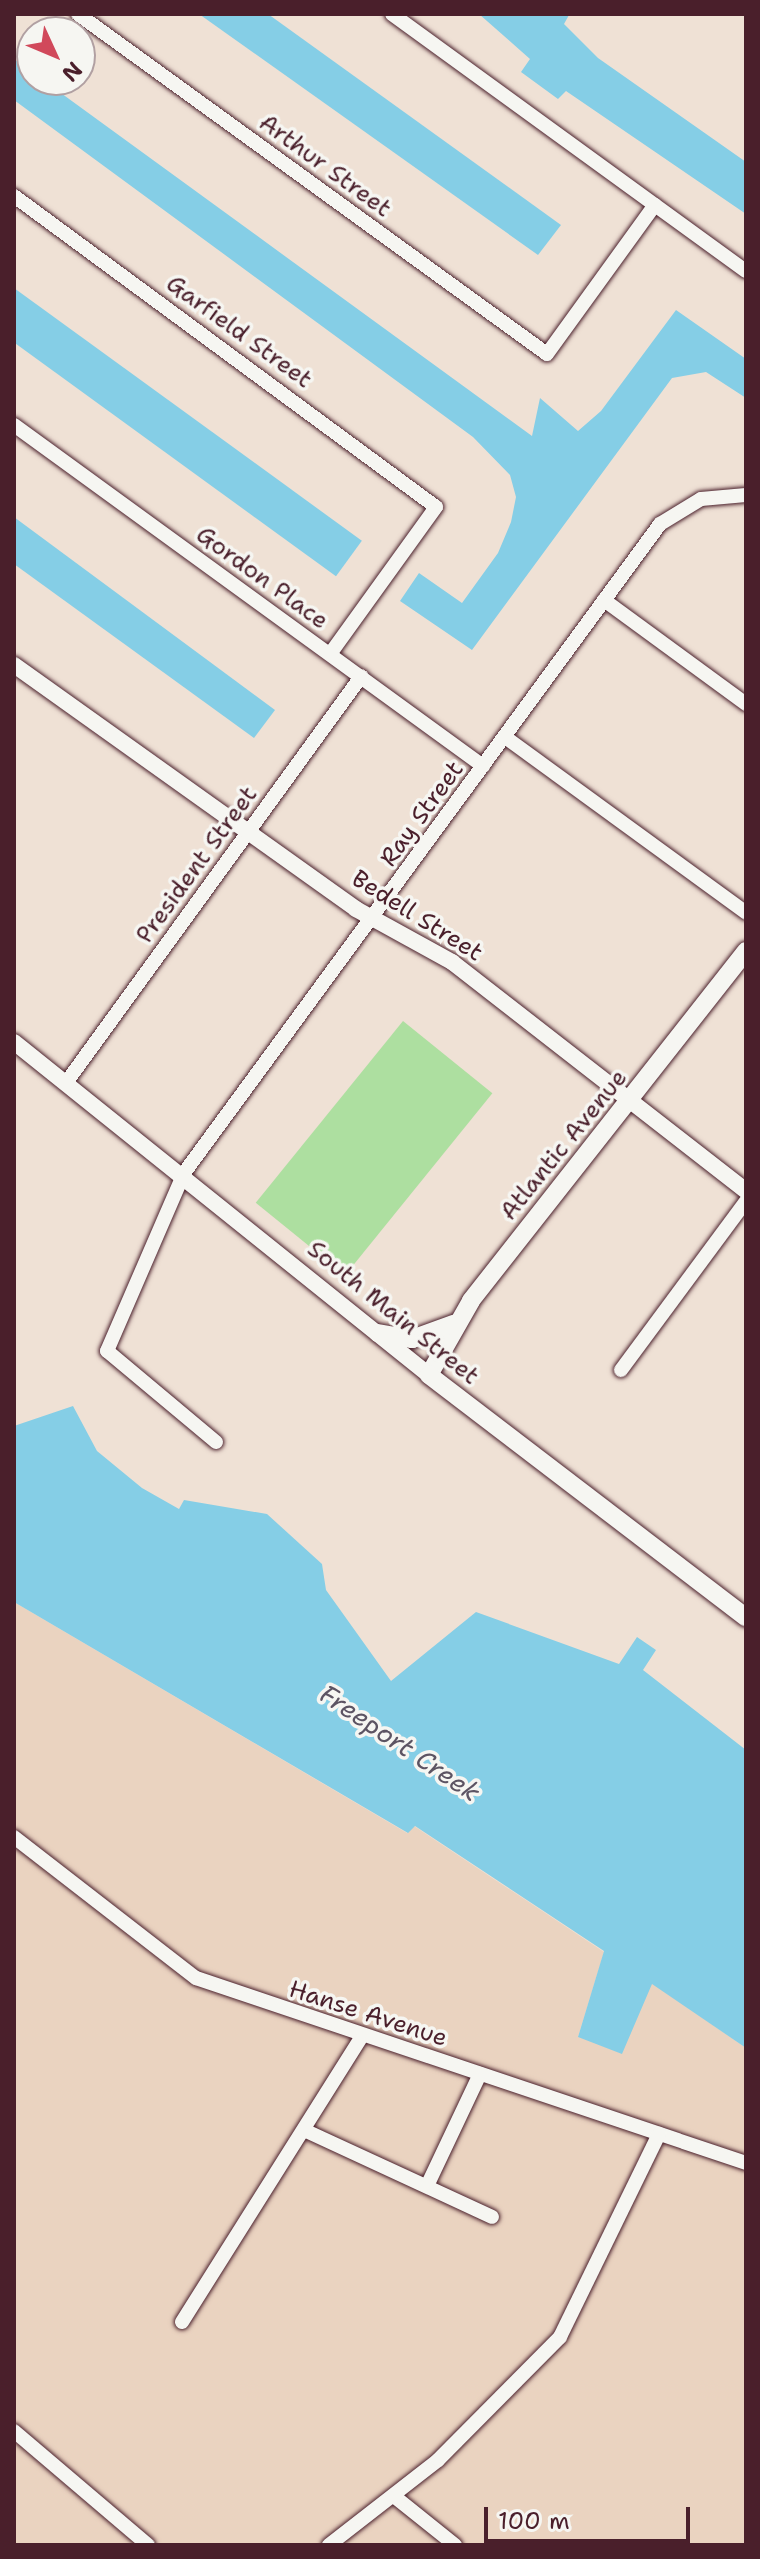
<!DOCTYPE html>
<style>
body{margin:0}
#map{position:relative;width:760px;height:2559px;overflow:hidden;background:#efe1d5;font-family:"Shantell Sans",sans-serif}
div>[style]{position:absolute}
.built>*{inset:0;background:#ead3c0}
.green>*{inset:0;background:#addfa0;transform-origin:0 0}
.water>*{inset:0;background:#85cee6;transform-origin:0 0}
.roads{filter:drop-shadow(0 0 2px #4a1f2b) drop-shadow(0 0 2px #4a1f2b)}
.minor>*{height:14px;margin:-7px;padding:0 7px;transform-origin:7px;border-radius:7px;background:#f6f6f2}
.tertiary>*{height:16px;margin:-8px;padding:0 8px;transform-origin:8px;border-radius:8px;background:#f6f6f2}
.secondary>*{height:18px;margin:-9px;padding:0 9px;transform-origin:9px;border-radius:9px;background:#f6f6f2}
span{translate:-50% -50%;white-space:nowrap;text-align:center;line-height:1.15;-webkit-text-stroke:7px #f6f6f2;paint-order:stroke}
.street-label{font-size:24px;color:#4a1f2b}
.water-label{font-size:26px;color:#5c5463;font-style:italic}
.frame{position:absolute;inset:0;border:16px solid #4a1f2b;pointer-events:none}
.north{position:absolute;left:16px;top:16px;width:80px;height:80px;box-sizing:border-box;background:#f6f6f2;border:2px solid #b1a0a2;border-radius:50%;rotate:134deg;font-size:22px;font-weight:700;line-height:32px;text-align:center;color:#4a1f2b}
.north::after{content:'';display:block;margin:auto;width:28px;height:36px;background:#d1495b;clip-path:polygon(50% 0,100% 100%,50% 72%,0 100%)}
.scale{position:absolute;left:484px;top:2507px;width:206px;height:36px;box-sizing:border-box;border:4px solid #4a1f2b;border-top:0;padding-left:10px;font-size:24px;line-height:28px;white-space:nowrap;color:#4a1f2b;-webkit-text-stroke:6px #f6f6f2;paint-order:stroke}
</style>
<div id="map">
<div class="built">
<i style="clip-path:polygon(14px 1602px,407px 1833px,414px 1826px,604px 1952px,578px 2037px,652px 1983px,746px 2048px,746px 2545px,14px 2545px)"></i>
</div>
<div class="green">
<i style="left:403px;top:1021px;width:115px;height:234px;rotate:39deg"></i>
</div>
<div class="water">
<i style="clip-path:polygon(199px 14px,268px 14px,561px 225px,538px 255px)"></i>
<i style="clip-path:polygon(479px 14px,569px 15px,564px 24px,598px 58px,746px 162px,746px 214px,566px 91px,558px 99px,521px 72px,530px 59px)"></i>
<i style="clip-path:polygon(14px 59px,32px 72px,32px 80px,43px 80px,532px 436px,540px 398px,578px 431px,601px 411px,676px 310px,746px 359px,746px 398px,706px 372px,672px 378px,472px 650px,400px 601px,419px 573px,462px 603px,498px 553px,511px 522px,516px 497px,510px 475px,473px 437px,14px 100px)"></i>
<i style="left:14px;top:288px;width:430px;height:44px;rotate:36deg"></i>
<i style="clip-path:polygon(14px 517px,275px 710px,254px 738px,14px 564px)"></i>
<i style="clip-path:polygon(73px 1406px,97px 1451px,142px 1488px,179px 1509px,184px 1500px,267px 1514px,322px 1564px,326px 1590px,391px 1681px,476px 1612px,619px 1664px,637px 1637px,656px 1650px,643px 1670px,746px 1750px,746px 2048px,652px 1984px,622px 2054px,578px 2037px,604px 1951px,415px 1826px,408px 1833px,14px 1602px,14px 1426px)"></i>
</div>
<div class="roads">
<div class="minor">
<i style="left:78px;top:14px;width:579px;rotate:35.94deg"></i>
<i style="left:547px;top:354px;width:184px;rotate:-54.1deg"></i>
<i style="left:392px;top:14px;width:437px;rotate:36deg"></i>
<i style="left:14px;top:196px;width:524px;rotate:36.39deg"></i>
<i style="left:436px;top:507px;width:181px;rotate:125.8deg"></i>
<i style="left:14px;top:425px;width:580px;rotate:36.02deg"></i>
<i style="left:604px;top:600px;width:176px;rotate:36.2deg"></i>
<i style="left:505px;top:737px;width:298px;rotate:36.1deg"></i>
<i style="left:68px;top:1080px;width:499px;rotate:-54deg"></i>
<i style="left:621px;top:1370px;width:210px;rotate:-53.5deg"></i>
<i style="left:216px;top:1442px;width:142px;rotate:-140.1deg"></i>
<i style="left:107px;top:1351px;width:194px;rotate:-66.6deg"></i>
<i style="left:184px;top:1173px;width:805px;rotate:-53.74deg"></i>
<i style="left:660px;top:524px;width:48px;rotate:-31.4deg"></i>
<i style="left:701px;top:499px;width:45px;rotate:-5.1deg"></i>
<i style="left:14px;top:1837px;width:230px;rotate:37.8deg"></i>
<i style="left:196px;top:1978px;width:580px;rotate:18.59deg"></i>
<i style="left:304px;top:2130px;width:207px;rotate:24.8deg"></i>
<i style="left:427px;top:2186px;width:124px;rotate:-64.7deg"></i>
<i style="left:182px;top:2322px;width:339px;rotate:-57.8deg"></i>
<i style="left:14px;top:2431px;width:176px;rotate:40.4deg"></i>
<i style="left:395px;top:2497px;width:77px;rotate:38.7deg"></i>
<i style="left:329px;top:2545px;width:138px;rotate:-37.9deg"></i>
<i style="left:438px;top:2460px;width:173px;rotate:-45.2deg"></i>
<i style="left:560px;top:2337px;width:226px;rotate:-64deg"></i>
</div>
<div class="tertiary">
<i style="left:14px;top:665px;width:420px;rotate:35.5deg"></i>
<i style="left:356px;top:909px;width:110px;rotate:28.9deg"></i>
<i style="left:452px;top:962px;width:373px;rotate:37.9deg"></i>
<i style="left:14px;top:1042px;width:532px;rotate:38.74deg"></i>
</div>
<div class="secondary">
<i style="left:746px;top:951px;width:445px;rotate:128.2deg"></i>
<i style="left:471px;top:1301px;width:85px;rotate:119.6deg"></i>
<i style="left:429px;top:1375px;width:399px;rotate:37.4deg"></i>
<i style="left:378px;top:1333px;width:35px;rotate:10deg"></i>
<i style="left:412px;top:1339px;width:44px;rotate:-20.1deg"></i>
</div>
</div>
<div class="street-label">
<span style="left:325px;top:166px;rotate:36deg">Arthur Street</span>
<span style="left:239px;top:332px;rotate:36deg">Garfield Street</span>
<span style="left:262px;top:578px;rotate:36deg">Gordon Place</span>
<span style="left:422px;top:814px;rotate:-54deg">Ray Street</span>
<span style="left:197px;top:865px;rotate:-54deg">President Street</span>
<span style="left:417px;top:916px;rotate:32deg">Bedell Street</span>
<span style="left:564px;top:1145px;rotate:-51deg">Atlantic Avenue</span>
<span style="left:393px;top:1313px;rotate:39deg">South Main Street</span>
<span style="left:368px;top:2014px;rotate:18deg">Hanse Avenue</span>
</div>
<div class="water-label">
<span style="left:400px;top:1743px;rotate:34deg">Freeport Creek</span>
</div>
<div class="frame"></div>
<div class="north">N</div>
<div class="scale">100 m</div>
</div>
